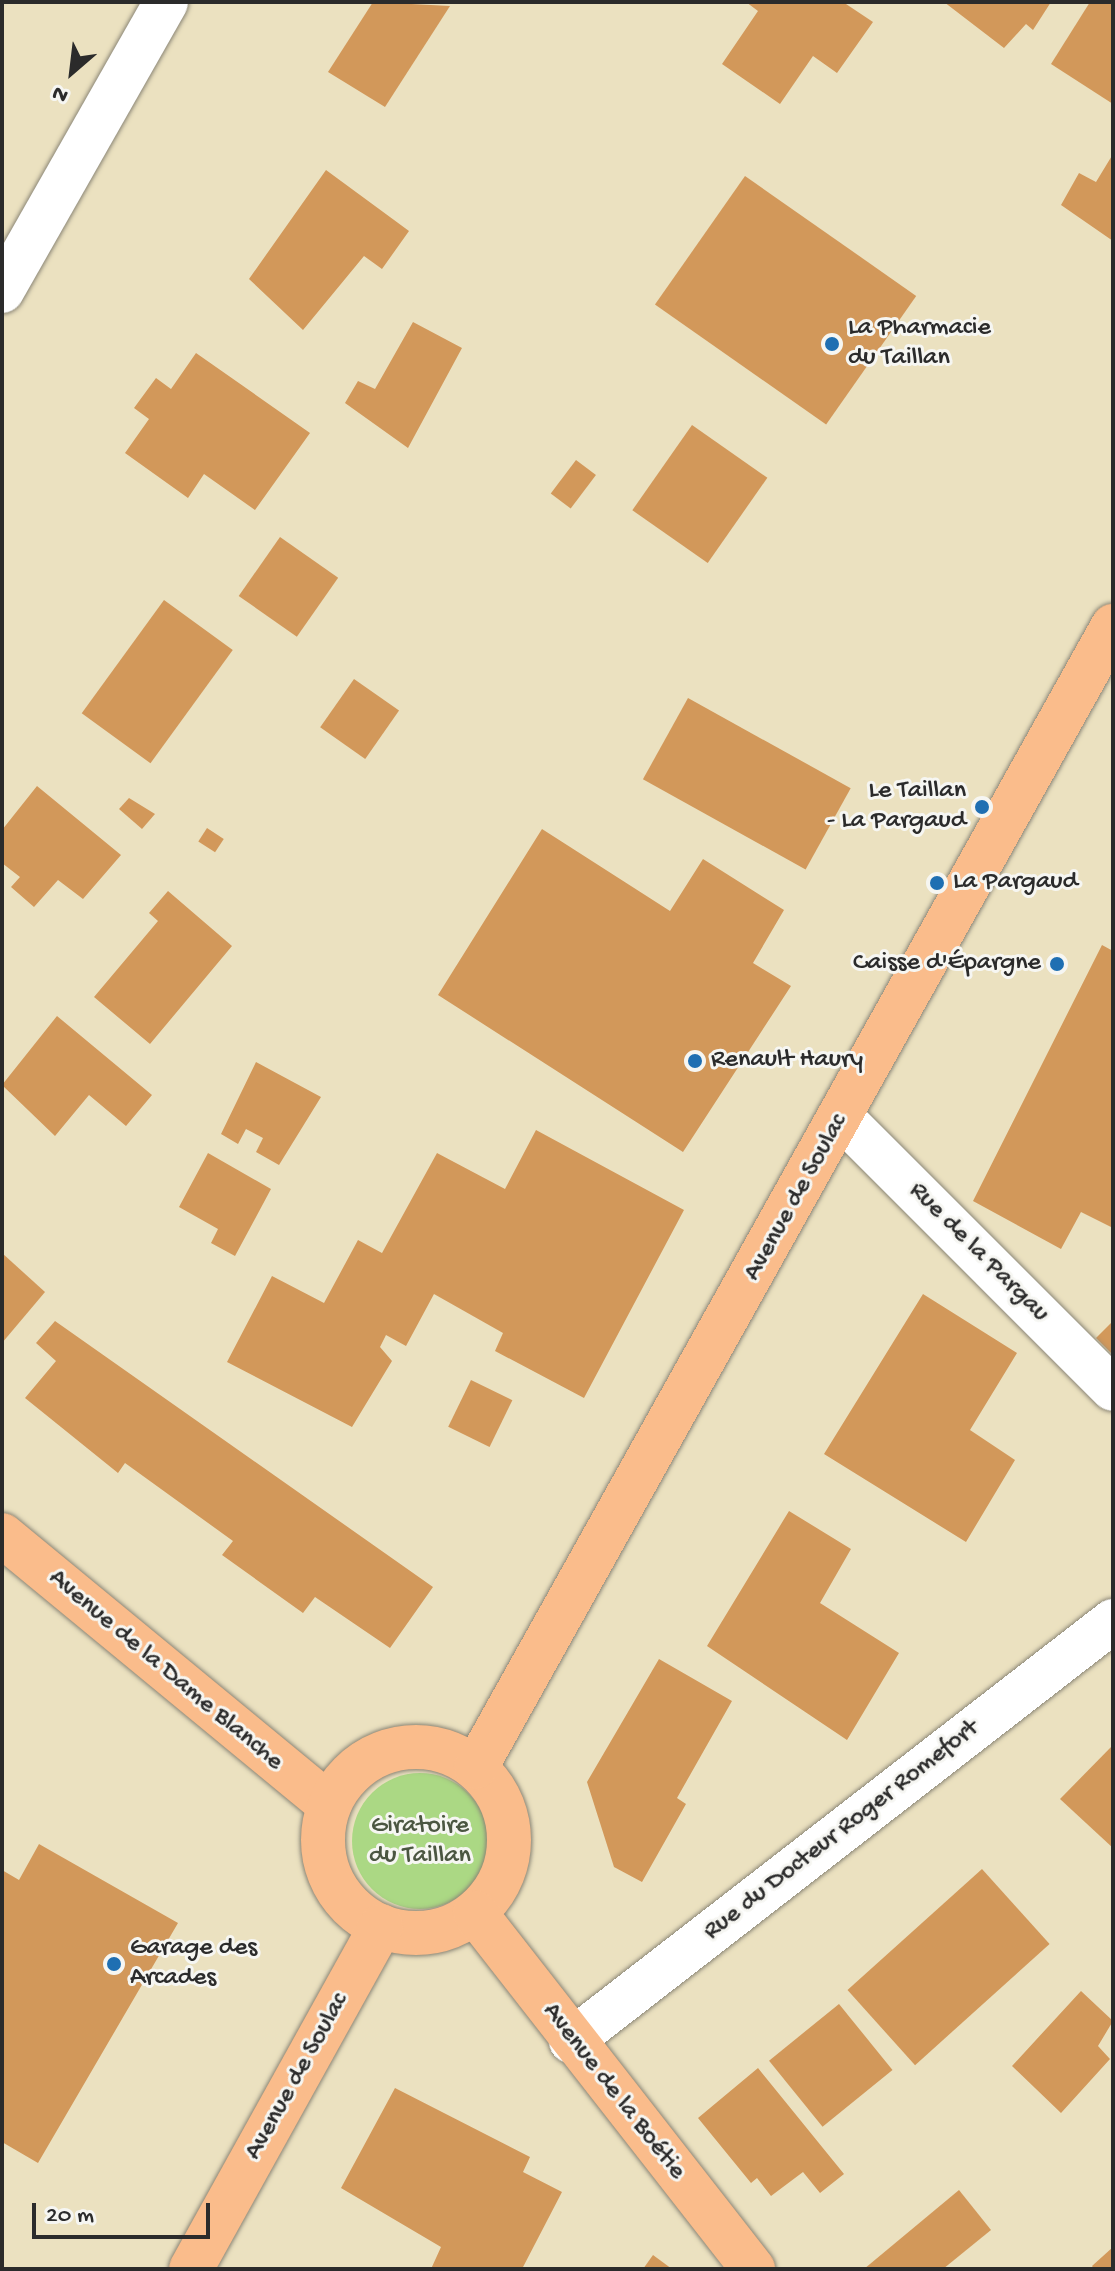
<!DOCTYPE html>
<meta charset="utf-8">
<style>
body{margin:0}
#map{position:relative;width:1115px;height:2271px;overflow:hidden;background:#ebe1c0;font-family:"Gochi Hand",sans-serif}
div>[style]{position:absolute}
.green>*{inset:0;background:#abd884}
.round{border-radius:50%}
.building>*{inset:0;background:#d2985a;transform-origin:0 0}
.roads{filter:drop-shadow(0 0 2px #8b8676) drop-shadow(0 0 2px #8b8676)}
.minor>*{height:44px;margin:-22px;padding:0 22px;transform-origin:22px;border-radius:22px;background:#fff}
.major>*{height:44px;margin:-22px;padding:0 22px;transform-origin:22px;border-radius:22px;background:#fabc8b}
.major>.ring{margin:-22px;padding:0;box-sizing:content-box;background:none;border:44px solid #fabc8b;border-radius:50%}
.dots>*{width:22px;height:22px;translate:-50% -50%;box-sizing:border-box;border:4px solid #f6f6f2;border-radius:50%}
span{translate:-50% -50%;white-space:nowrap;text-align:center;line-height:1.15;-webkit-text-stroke:6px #f6f6f2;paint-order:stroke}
.poi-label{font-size:26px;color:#2b2b2b}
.left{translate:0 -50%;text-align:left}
.right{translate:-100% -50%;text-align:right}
.street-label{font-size:26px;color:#2b2b2b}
.park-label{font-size:26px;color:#4b5641}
.frame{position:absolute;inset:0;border:4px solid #2b2b2b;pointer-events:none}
.north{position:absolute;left:32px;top:32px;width:80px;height:80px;-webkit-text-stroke:6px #f6f6f2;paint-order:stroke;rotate:208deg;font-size:22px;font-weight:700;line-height:32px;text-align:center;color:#2b2b2b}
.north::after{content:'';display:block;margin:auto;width:28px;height:36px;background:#2b2b2b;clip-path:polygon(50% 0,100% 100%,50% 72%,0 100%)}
.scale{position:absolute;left:32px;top:2203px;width:178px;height:36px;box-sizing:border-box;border:4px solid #2b2b2b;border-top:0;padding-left:10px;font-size:24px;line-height:28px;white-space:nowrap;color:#2b2b2b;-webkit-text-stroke:6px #f6f6f2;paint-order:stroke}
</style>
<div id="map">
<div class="green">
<i class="round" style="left:352px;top:1773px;width:136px;height:136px"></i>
</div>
<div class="building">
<i style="clip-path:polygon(373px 2px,450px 6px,385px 107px,328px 72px)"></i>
<i style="clip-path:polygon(746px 2px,843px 2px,873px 22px,837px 73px,813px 56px,780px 104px,722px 64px,758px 11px)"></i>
<i style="clip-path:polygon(944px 2px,1051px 2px,1033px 30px,1026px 24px,1004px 48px)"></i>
<i style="clip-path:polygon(1090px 2px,1113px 2px,1113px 104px,1051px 64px)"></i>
<i style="clip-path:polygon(1113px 154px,1113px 241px,1061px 205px,1079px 173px,1096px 182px)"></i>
<i style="clip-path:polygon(326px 170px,409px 231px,382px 269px,364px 256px,303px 330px,249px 279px)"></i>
<i style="left:745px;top:176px;width:209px;height:157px;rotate:35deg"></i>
<i style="clip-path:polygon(413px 322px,462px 348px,408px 448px,345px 403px,358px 381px,375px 389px)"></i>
<i style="clip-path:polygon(196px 353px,310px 433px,255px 510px,204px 474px,188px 498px,125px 453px,149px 419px,134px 408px,156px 378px,171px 389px)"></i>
<i style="left:692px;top:425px;width:92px;height:104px;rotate:35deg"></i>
<i style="left:576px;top:460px;width:25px;height:42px;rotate:37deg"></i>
<i style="left:280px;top:537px;width:71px;height:72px;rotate:35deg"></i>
<i style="left:164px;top:600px;width:85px;height:140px;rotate:36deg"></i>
<i style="left:354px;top:679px;width:55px;height:59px;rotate:35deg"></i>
<i style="left:688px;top:698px;width:186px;height:93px;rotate:29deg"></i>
<i style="clip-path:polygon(37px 786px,121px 855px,83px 899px,58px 880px,34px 907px,11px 887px,20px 877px,2px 863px,2px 830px)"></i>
<i style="clip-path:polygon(129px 798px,155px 814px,142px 829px,119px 809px)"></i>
<i style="left:207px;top:828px;width:20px;height:16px;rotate:33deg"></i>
<i style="clip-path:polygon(542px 829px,670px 911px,703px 859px,784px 910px,753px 963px,791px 986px,683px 1152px,438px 995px)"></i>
<i style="clip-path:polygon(168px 891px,232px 946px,150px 1044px,94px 997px,158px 921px,149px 913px)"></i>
<i style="clip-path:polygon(1102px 945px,1113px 951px,1113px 1228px,1081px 1212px,1061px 1249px,973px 1201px)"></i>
<i style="clip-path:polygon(57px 1016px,152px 1095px,126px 1126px,89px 1095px,55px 1136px,2px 1085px)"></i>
<i style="clip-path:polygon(256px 1062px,321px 1097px,279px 1165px,256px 1152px,263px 1138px,246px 1129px,238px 1144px,221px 1134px)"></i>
<i style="clip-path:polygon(536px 1130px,684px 1210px,584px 1398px,495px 1351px,503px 1333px,434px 1294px,406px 1346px,386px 1335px,380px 1347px,392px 1361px,352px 1427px,227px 1362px,272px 1276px,324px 1303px,358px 1240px,382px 1253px,437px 1153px,505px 1189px)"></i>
<i style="clip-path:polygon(208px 1153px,271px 1189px,235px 1256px,211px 1243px,218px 1229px,179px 1207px)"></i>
<i style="clip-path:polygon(2px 1253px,45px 1292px,2px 1343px)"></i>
<i style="clip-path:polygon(923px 1294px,1017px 1353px,970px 1430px,1015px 1460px,966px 1542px,824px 1454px)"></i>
<i style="clip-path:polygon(55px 1321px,433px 1587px,390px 1648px,315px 1597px,303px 1613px,222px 1555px,233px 1541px,125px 1463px,118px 1473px,25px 1398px,56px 1361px,36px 1343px)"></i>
<i style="clip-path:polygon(1113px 1321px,1113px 1355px,1096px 1338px)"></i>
<i style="left:471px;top:1380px;width:46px;height:52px;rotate:26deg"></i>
<i style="clip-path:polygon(789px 1511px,851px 1549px,820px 1603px,899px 1653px,847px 1740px,707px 1646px)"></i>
<i style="clip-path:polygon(659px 1659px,732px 1701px,677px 1798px,686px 1804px,642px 1882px,614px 1867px,587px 1782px)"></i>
<i style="clip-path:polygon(1113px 1745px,1113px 1848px,1060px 1799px)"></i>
<i style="clip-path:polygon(39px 1844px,178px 1923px,38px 2163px,2px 2142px,2px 1870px,19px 1880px)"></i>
<i style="left:982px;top:1869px;width:101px;height:181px;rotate:48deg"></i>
<i style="clip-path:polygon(1081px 1991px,1113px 2021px,1098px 2046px,1110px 2059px,1061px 2113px,1012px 2066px)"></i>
<i style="left:839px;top:2004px;width:85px;height:90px;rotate:51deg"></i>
<i style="clip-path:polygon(758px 2068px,844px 2174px,820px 2193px,803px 2172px,771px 2196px,757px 2178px,751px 2183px,698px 2118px)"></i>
<i style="clip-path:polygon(395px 2088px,530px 2157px,523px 2172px,562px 2192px,522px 2269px,431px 2269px,441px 2247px,341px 2188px)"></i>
<i style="clip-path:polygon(959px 2190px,991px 2230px,943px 2269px,864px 2269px)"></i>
<i style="clip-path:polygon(1113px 2247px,1113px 2269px,1094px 2269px,1092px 2266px)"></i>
<i style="clip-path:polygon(653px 2255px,672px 2269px,643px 2269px)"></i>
</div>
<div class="roads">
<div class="minor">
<i style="left:2px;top:291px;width:332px;rotate:-60.4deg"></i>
<i style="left:842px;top:1118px;width:383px;rotate:45deg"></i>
<i style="left:571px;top:2041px;width:686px;rotate:-37.77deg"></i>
</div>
<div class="major">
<i style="left:2px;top:1535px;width:424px;rotate:39.5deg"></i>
<i class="ring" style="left:323px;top:1747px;width:142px;height:142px"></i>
<i style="left:476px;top:1767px;width:1307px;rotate:-60.83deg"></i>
<i style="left:475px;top:1913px;width:452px;rotate:52deg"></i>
<i style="left:191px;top:2269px;width:392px;rotate:-61deg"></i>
</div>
</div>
<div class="dots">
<i style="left:832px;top:344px;background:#1f6fb2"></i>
<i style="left:982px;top:807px;background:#1f6fb2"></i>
<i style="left:937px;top:883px;background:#1f6fb2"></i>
<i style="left:1057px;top:964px;background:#1f6fb2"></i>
<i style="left:695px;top:1061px;background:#1f6fb2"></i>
<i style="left:114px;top:1964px;background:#1f6fb2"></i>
</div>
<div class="poi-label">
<span class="left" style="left:848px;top:344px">La Pharmacie<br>du Taillan</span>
<span class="right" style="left:966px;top:807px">Le Taillan<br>- La Pargaud</span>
<span class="left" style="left:953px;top:883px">La Pargaud</span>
<span class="right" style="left:1041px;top:964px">Caisse d'Épargne</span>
<span class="left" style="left:711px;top:1061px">Renault Haury</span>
<span class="left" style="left:130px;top:1964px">Garage des<br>Arcades</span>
</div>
<div class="street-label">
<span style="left:797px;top:1198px;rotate:-61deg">Avenue de Soulac</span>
<span style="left:978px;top:1253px;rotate:45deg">Rue de la Pargau</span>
<span style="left:165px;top:1671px;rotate:40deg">Avenue de la Dame Blanche</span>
<span style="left:842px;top:1831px;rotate:-38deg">Rue du Docteur Roger Romefort</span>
<span style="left:298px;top:2077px;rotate:-61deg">Avenue de Soulac</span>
<span style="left:613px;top:2092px;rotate:52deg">Avenue de la Boétie</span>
</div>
<div class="park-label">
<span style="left:420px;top:1842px">Giratoire<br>du Taillan</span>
</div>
<div class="frame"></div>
<div class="north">N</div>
<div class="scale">20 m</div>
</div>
